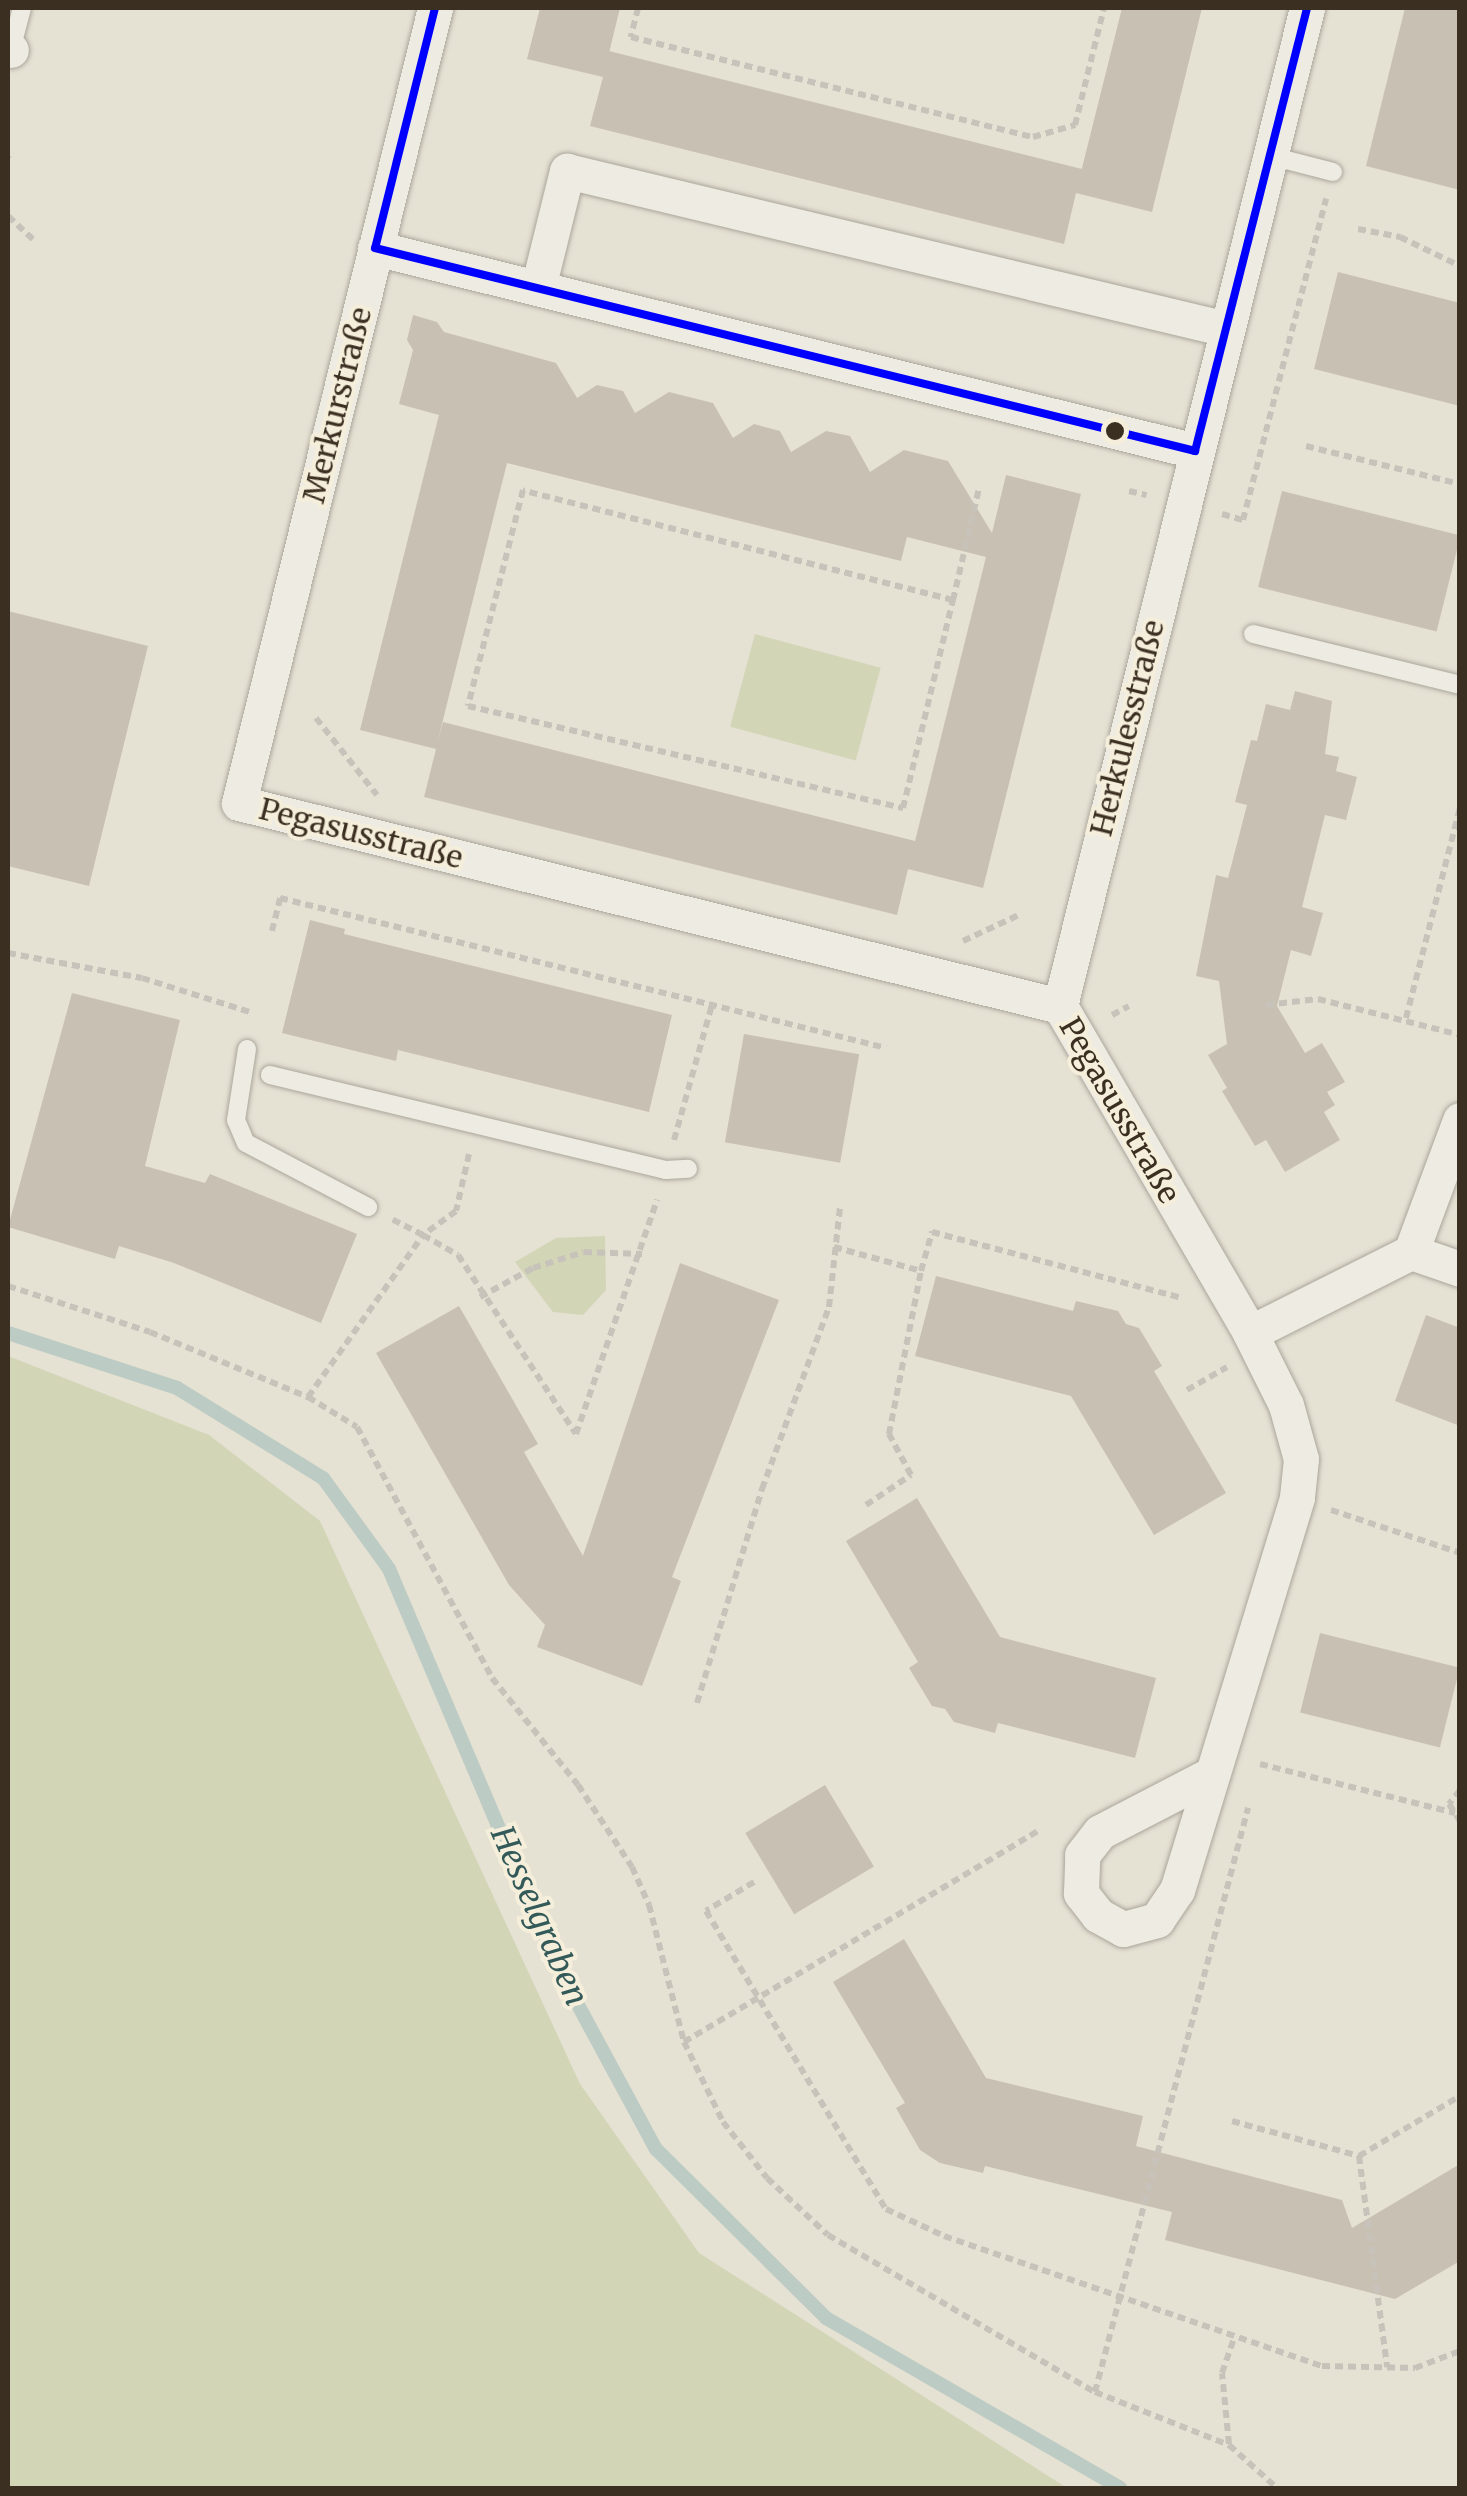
<!DOCTYPE html>
<meta charset="utf-8">
<style>
body{margin:0}
#map{position:relative;width:1467px;height:2496px;overflow:hidden;background:#e5e1d3;font-family:Merriweather,serif}
div>[style]{position:absolute}
.green>*{inset:0;background:#d2d5b6;transform-origin:0 0}
.stream>*{height:14px;margin:-7px;padding:0 7px;transform-origin:7px;border-radius:7px;background:#bccbc3}
.building>*{inset:0;background:#c9c0b4;transform-origin:0 0}
.path>*{height:6px;margin-top:-3px;transform-origin:0;background:repeating-linear-gradient(90deg,#c7c3ba 0 8px,transparent 0 13px)}
.roads{filter:drop-shadow(0 0 2px #aba69b) drop-shadow(0 0 2px #aba69b)}
.lane>*{height:18px;margin:-9px;padding:0 9px;transform-origin:9px;border-radius:9px;background:#eeebe3}
.street>*{height:35px;margin:-17.5px;padding:0 17.5px;transform-origin:17.5px;border-radius:17.5px;background:#eeebe3}
.bus-1>*{height:8px;margin:-4px;padding:0 4px;transform-origin:4px;border-radius:4px;background:#00f}
.dots>*{width:28px;height:28px;translate:-50% -50%;box-sizing:border-box;border:5px solid #f5eeda;border-radius:50%}
span{translate:-50% -50%;white-space:nowrap;text-align:center;line-height:1.15;-webkit-text-stroke:8px #f5eeda;paint-order:stroke}
.street-label{font-size:30px;color:#3b2f22}
.water-label{font-size:32px;color:#335959;font-style:italic}
.frame{position:absolute;inset:0;border:10px solid #3b2f22;pointer-events:none}
</style>
<div id="map">
<div class="green">
<i style="left:755px;top:634px;width:130px;height:96px;rotate:15deg"></i>
<i style="clip-path:polygon(605px 1236px,606px 1290px,583px 1315px,553px 1312px,515px 1262px,556px 1238px)"></i>
<i style="clip-path:polygon(8px 1356px,209px 1435px,320px 1521px,580px 2084px,699px 2253px,1067px 2488px,8px 2488px)"></i>
</div>
<div class="stream">
<i style="left:8px;top:1333px;width:178px;rotate:18deg"></i>
<i style="left:177px;top:1388px;width:172px;rotate:31.7deg"></i>
<i style="left:323px;top:1478px;width:112px;rotate:54deg"></i>
<i style="left:389px;top:1569px;width:433px;rotate:67deg"></i>
<i style="left:558px;top:1968px;width:206px;rotate:61.6deg"></i>
<i style="left:656px;top:2149px;width:240px;rotate:44.8deg"></i>
<i style="left:826px;top:2318px;width:340px;rotate:30deg"></i>
</div>
<div class="building">
<i style="clip-path:polygon(540px 8px,620px 8px,608px 57px,609px 51px,1082px 169px,1080px 176px,1122px 8px,1202px 8px,1152px 212px,1076px 193px,1064px 244px,590px 126px,603px 77px,527px 59px)"></i>
<i style="clip-path:polygon(1405px 8px,1460px 8px,1460px 190px,1366px 166px)"></i>
<i style="clip-path:polygon(1338px 272px,1460px 303px,1460px 406px,1314px 369px)"></i>
<i style="clip-path:polygon(evenodd,413px 315px,437px 322px,444px 332px,556px 363px,577px 398px,597px 385px,623px 391px,635px 413px,669px 392px,713px 403px,733px 438px,754px 424px,780px 431px,791px 452px,826px 431px,850px 436px,870px 472px,904px 450px,948px 461px,992px 533px,1006px 475px,1081px 494px,983px 888px,908px 869px,897px 915px,424px 797px,436px 749px,360px 730px,439px 415px,399px 404px,413px 350px,407px 340px,413px 315px,507px 463px,901px 561px,907px 537px,986px 557px,915px 841px,443px 722px,437px 744px,507px 463px)"></i>
<i style="left:1282px;top:491px;width:184px;height:99px;rotate:14deg"></i>
<i style="clip-path:polygon(8px 611px,148px 646px,89px 886px,8px 866px)"></i>
<i style="clip-path:polygon(1295px 691px,1332px 701px,1325px 754px,1339px 757px,1336px 771px,1357px 777px,1346px 820px,1325px 815px,1302px 907px,1323px 913px,1311px 956px,1291px 950px,1277px 1006px,1305px 1053px,1322px 1043px,1345px 1082px,1327px 1092px,1335px 1105px,1324px 1112px,1340px 1140px,1285px 1172px,1266px 1140px,1255px 1146px,1222px 1091px,1227px 1088px,1208px 1055px,1227px 1044px,1219px 981px,1196px 976px,1216px 875px,1228px 878px,1247px 805px,1235px 802px,1251px 740px,1257px 741px,1266px 704px,1290px 710px)"></i>
<i style="clip-path:polygon(310px 920px,345px 929px,344px 934px,672px 1015px,649px 1112px,398px 1050px,396px 1061px,282px 1033px)"></i>
<i style="clip-path:polygon(72px 993px,180px 1020px,145px 1166px,205px 1183px,210px 1174px,357px 1234px,321px 1323px,174px 1263px,119px 1246px,115px 1259px,8px 1227px)"></i>
<i style="left:744px;top:1034px;width:117px;height:110px;rotate:10deg"></i>
<i style="clip-path:polygon(680px 1263px,779px 1300px,672px 1577px,681px 1581px,642px 1686px,537px 1647px,545px 1625px,509px 1585px,376px 1353px,459px 1306px,538px 1444px,524px 1452px,583px 1556px)"></i>
<i style="clip-path:polygon(936px 1276px,1073px 1311px,1076px 1301px,1118px 1311px,1126px 1324px,1139px 1328px,1162px 1366px,1154px 1371px,1226px 1493px,1154px 1535px,1071px 1396px,915px 1356px)"></i>
<i style="clip-path:polygon(1426px 1315px,1460px 1328px,1460px 1426px,1395px 1401px)"></i>
<i style="clip-path:polygon(917px 1498px,1000px 1637px,1156px 1678px,1135px 1758px,998px 1723px,995px 1733px,954px 1722px,945px 1709px,932px 1706px,909px 1668px,918px 1662px,846px 1541px)"></i>
<i style="left:1320px;top:1633px;width:144px;height:82px;rotate:14deg"></i>
<i style="left:825px;top:1785px;width:95px;height:93px;rotate:59deg"></i>
<i style="clip-path:polygon(904px 1939px,986px 2078px,1143px 2116px,1136px 2146px,1342px 2200px,1352px 2228px,1460px 2164px,1460px 2261px,1395px 2299px,1165px 2240px,1172px 2212px,985px 2166px,983px 2173px,940px 2163px,920px 2150px,896px 2108px,905px 2103px,833px 1982px)"></i>
</div>
<div class="path">
<i style="left:638px;top:8px;width:30px;rotate:104deg"></i>
<i style="left:631px;top:37px;width:414px;rotate:14deg"></i>
<i style="left:1033px;top:137px;width:44px;rotate:-15.9deg"></i>
<i style="left:1075px;top:125px;width:121px;rotate:-76.1deg"></i>
<i style="left:8px;top:156px;width:2px;rotate:90deg"></i>
<i style="left:8px;top:216px;width:34px;rotate:43deg"></i>
<i style="left:1358px;top:229px;width:43px;rotate:10.8deg"></i>
<i style="left:1400px;top:237px;width:67px;rotate:25.8deg"></i>
<i style="left:1306px;top:446px;width:159px;rotate:13.9deg"></i>
<i style="left:1129px;top:491px;width:18px;rotate:13deg"></i>
<i style="left:1222px;top:514px;width:22px;rotate:16deg"></i>
<i style="left:1243px;top:520px;width:332px;rotate:-75.5deg"></i>
<i style="left:953px;top:600px;width:444px;rotate:-165.7deg"></i>
<i style="left:523px;top:490px;width:223px;rotate:104.3deg"></i>
<i style="left:468px;top:706px;width:447px;rotate:13.2deg"></i>
<i style="left:903px;top:808px;width:214px;rotate:-76.5deg"></i>
<i style="left:953px;top:600px;width:115px;rotate:-76.9deg"></i>
<i style="left:316px;top:718px;width:98px;rotate:51.6deg"></i>
<i style="left:272px;top:931px;width:34px;rotate:-76deg"></i>
<i style="left:280px;top:898px;width:624px;rotate:13.9deg"></i>
<i style="left:963px;top:941px;width:64px;rotate:-25deg"></i>
<i style="left:8px;top:953px;width:136px;rotate:10.6deg"></i>
<i style="left:142px;top:978px;width:116px;rotate:17.5deg"></i>
<i style="left:1266px;top:1005px;width:52px;rotate:-6.6deg"></i>
<i style="left:1318px;top:999px;width:146px;rotate:14.2deg"></i>
<i style="left:1112px;top:1015px;width:19px;rotate:-28deg"></i>
<i style="left:1406px;top:1018px;width:217px;rotate:-75.6deg"></i>
<i style="left:674px;top:1140px;width:140px;rotate:-74.3deg"></i>
<i style="left:469px;top:1154px;width:58px;rotate:102.8deg"></i>
<i style="left:456px;top:1211px;width:41px;rotate:144deg"></i>
<i style="left:423px;top:1235px;width:40px;rotate:29.7deg"></i>
<i style="left:458px;top:1255px;width:214px;rotate:56.6deg"></i>
<i style="left:576px;top:1434px;width:248px;rotate:-70.9deg"></i>
<i style="left:834px;top:1247px;width:90px;rotate:15.4deg"></i>
<i style="left:921px;top:1271px;width:41px;rotate:-74.2deg"></i>
<i style="left:932px;top:1232px;width:259px;rotate:14.8deg"></i>
<i style="left:8px;top:1286px;width:149px;rotate:17.9deg"></i>
<i style="left:150px;top:1332px;width:171px;rotate:22.4deg"></i>
<i style="left:308px;top:1397px;width:57px;rotate:31.5deg"></i>
<i style="left:357px;top:1427px;width:285px;rotate:61.7deg"></i>
<i style="left:492px;top:1678px;width:137px;rotate:51.2deg"></i>
<i style="left:578px;top:1785px;width:98px;rotate:56.6deg"></i>
<i style="left:632px;top:1867px;width:42px;rotate:65.9deg"></i>
<i style="left:649px;top:1905px;width:141px;rotate:75.7deg"></i>
<i style="left:684px;top:2042px;width:89px;rotate:64deg"></i>
<i style="left:723px;top:2122px;width:71px;rotate:51.8deg"></i>
<i style="left:767px;top:2178px;width:83px;rotate:43.1deg"></i>
<i style="left:828px;top:2235px;width:310px;rotate:30.5deg"></i>
<i style="left:1095px;top:2392px;width:144px;rotate:21.6deg"></i>
<i style="left:1229px;top:2445px;width:64px;rotate:41.9deg"></i>
<i style="left:480px;top:1297px;width:60px;rotate:-28.7deg"></i>
<i style="left:533px;top:1268px;width:53px;rotate:-17.4deg"></i>
<i style="left:584px;top:1252px;width:58px;rotate:2deg"></i>
<i style="left:1187px;top:1390px;width:46px;rotate:-29.9deg"></i>
<i style="left:308px;top:1397px;width:199px;rotate:-54.6deg"></i>
<i style="left:423px;top:1235px;width:35px;rotate:-153deg"></i>
<i style="left:866px;top:1505px;width:54px;rotate:-33.7deg"></i>
<i style="left:911px;top:1475px;width:47px;rotate:-118.2deg"></i>
<i style="left:889px;top:1434px;width:166px;rotate:-78.9deg"></i>
<i style="left:1331px;top:1510px;width:136px;rotate:18.4deg"></i>
<i style="left:697px;top:1703px;width:224px;rotate:-73.1deg"></i>
<i style="left:762px;top:1489px;width:194px;rotate:-69.8deg"></i>
<i style="left:829px;top:1307px;width:100px;rotate:-83.7deg"></i>
<i style="left:1260px;top:1764px;width:201px;rotate:14.1deg"></i>
<i style="left:1460px;top:1790px;width:18px;rotate:128deg"></i>
<i style="left:1449px;top:1804px;width:20px;rotate:57deg"></i>
<i style="left:754px;top:1882px;width:56px;rotate:148.9deg"></i>
<i style="left:706px;top:1911px;width:348px;rotate:58.9deg"></i>
<i style="left:886px;top:2209px;width:64px;rotate:25deg"></i>
<i style="left:944px;top:2236px;width:400px;rotate:19deg"></i>
<i style="left:1322px;top:2366px;width:93px;rotate:1.2deg"></i>
<i style="left:1415px;top:2368px;width:48px;rotate:-20.7deg"></i>
<i style="left:684px;top:2042px;width:413px;rotate:-30.8deg"></i>
<i style="left:1232px;top:2121px;width:132px;rotate:15.4deg"></i>
<i style="left:1359px;top:2156px;width:117px;rotate:-30.7deg"></i>
<i style="left:1359px;top:2156px;width:213px;rotate:82.4deg"></i>
<i style="left:1095px;top:2392px;width:604px;rotate:-75.32deg"></i>
<i style="left:1229px;top:2444px;width:71px;rotate:-95.6deg"></i>
<i style="left:1222px;top:2373px;width:39px;rotate:-71deg"></i>
</div>
<div class="roads">
<div class="lane">
<i style="left:11px;top:50px;width:43px;rotate:-75.3deg"></i>
<i style="left:1271px;top:156px;width:64px;rotate:14.5deg"></i>
<i style="left:1253px;top:634px;width:213px;rotate:13.8deg"></i>
<i style="left:247px;top:1049px;width:72px;rotate:98.8deg"></i>
<i style="left:236px;top:1120px;width:25px;rotate:67deg"></i>
<i style="left:246px;top:1143px;width:138px;rotate:27.7deg"></i>
<i style="left:270px;top:1075px;width:407px;rotate:13.5deg"></i>
<i style="left:666px;top:1170px;width:22px;rotate:-3deg"></i>
</div>
<div class="street">
<i style="left:435px;top:8px;width:819px;rotate:103.85deg"></i>
<i style="left:239px;top:803px;width:846px;rotate:13.89deg"></i>
<i style="left:1060px;top:1006px;width:378px;rotate:59.8deg"></i>
<i style="left:1250px;top:1333px;width:80px;rotate:63.4deg"></i>
<i style="left:1286px;top:1405px;width:56px;rotate:74.5deg"></i>
<i style="left:1301px;top:1459px;width:39px;rotate:96deg"></i>
<i style="left:1297px;top:1498px;width:410px;rotate:107deg"></i>
<i style="left:1177px;top:1890px;width:36px;rotate:124deg"></i>
<i style="left:1157px;top:1920px;width:35px;rotate:165deg"></i>
<i style="left:1123px;top:1929px;width:29px;rotate:-151deg"></i>
<i style="left:1098px;top:1915px;width:28px;rotate:-128deg"></i>
<i style="left:1081px;top:1893px;width:38px;rotate:-88deg"></i>
<i style="left:1082px;top:1855px;width:29px;rotate:-52deg"></i>
<i style="left:1100px;top:1832px;width:122px;rotate:-27.4deg"></i>
<i style="left:8px;top:49px;width:3px;rotate:18deg"></i>
<i style="left:375px;top:248px;width:845px;rotate:13.9deg"></i>
<i style="left:538px;top:288px;width:121px;rotate:-76.1deg"></i>
<i style="left:567px;top:171px;width:678px;rotate:13.48deg"></i>
<i style="left:1060px;top:1006px;width:1028px;rotate:-76.1deg"></i>
<i style="left:1411px;top:1252px;width:52px;rotate:19.1deg"></i>
<i style="left:1250px;top:1333px;width:180px;rotate:-26.7deg"></i>
<i style="left:1411px;top:1252px;width:141px;rotate:-69.6deg"></i>
</div>
</div>
<div class="bus-1">
<i style="left:435px;top:8px;width:247px;rotate:104deg"></i>
<i style="left:375px;top:248px;width:845px;rotate:13.9deg"></i>
<i style="left:1195px;top:451px;width:457px;rotate:-75.8deg"></i>
</div>
<div class="dots">
<i style="left:1115px;top:431px;background:#3b2f22"></i>
</div>
<div class="street-label">
<span style="left:337px;top:405px;rotate:-76deg">Merkurstraße</span>
<span style="left:1127px;top:728px;rotate:-76deg">Herkulesstraße</span>
<span style="left:361px;top:833px;rotate:14deg">Pegasusstraße</span>
<span style="left:1120px;top:1110px;rotate:60deg">Pegasusstraße</span>
</div>
<div class="water-label">
<span style="left:539px;top:1916px;rotate:66deg">Hesselgraben</span>
</div>
<div class="frame"></div>
</div>
